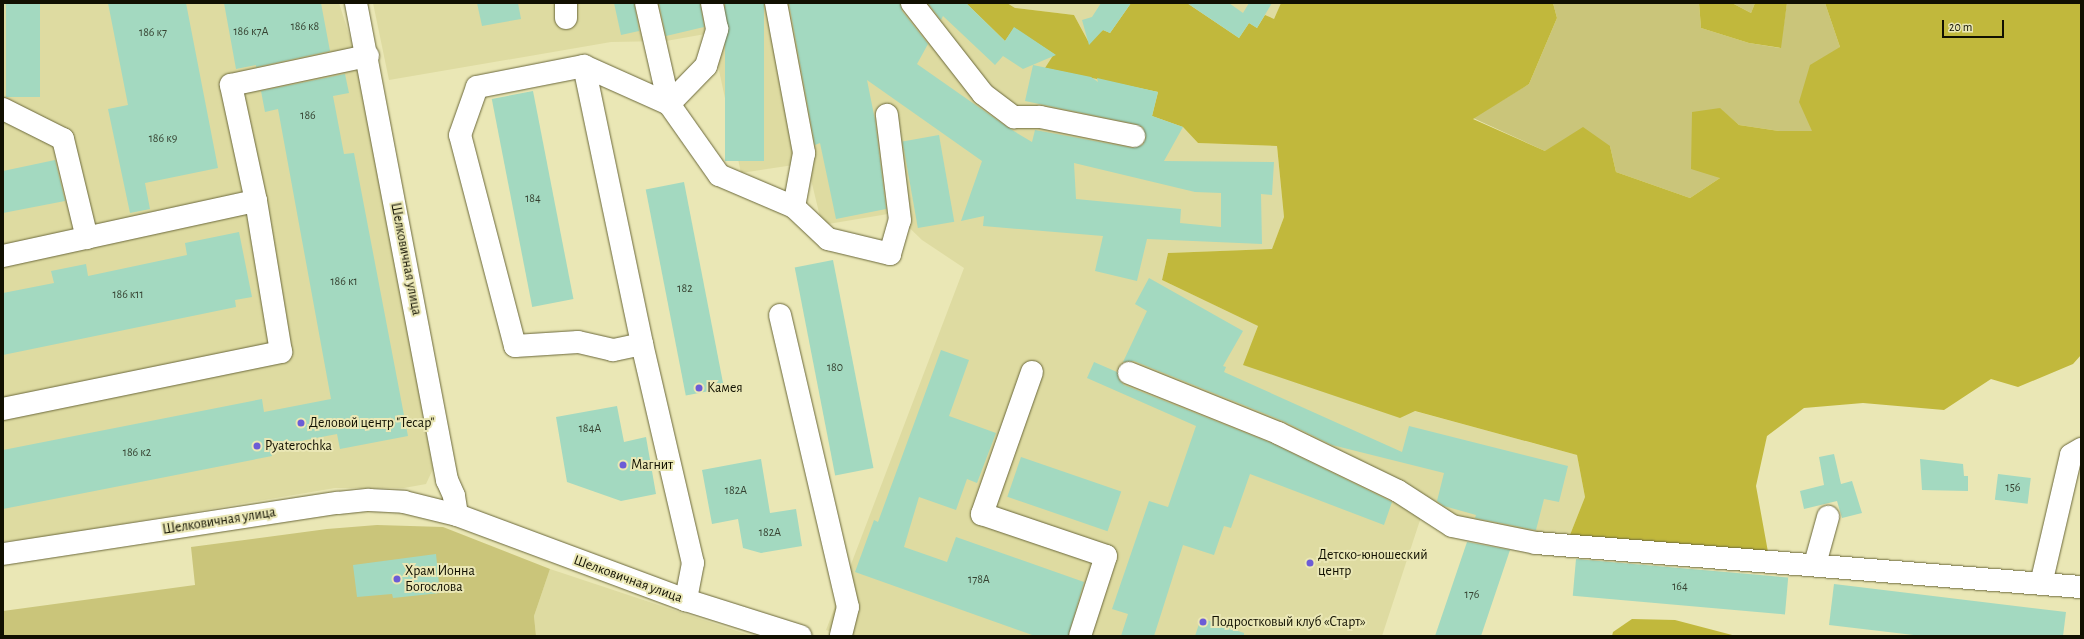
<!DOCTYPE html>
<meta charset="utf-8">
<style>
body{margin:0}
#map{position:relative;width:2084px;height:639px;overflow:hidden;background:#eae7b5;font-family:"Alegreya Sans",sans-serif}
div>[style]{position:absolute}
.built>*{inset:0;background:#dedba1}
.green>*{inset:0;background:#cac57a}
.forest>*{inset:0;background:#c1b83c}
.building>*{inset:0;background:#a3d9c0;transform-origin:0 0}
.roads{filter:drop-shadow(0 0 1px #6b683b) drop-shadow(0 0 1px #6b683b)}
.minor>*{height:22px;margin:-11px;padding:0 11px;transform-origin:11px;border-radius:11px;background:#fff}
.dots>*{width:11px;height:11px;translate:-50% -50%;box-sizing:border-box;border:2px solid #eae7b5;border-radius:50%}
span{translate:-50% -50%;white-space:nowrap;text-align:center;line-height:1.15;-webkit-text-stroke:4px #eae7b5;paint-order:stroke}
.number-label{font-size:12px;color:#364231}
.number-label span{-webkit-text-stroke-width:0}
.street-label{font-size:14px;color:#111001}
.poi-label{font-size:14px;color:#111001}
.left{translate:0 -50%;text-align:left}
.frame{position:absolute;inset:0;border:4px solid #111001;pointer-events:none}
.scale{position:absolute;left:1942px;top:20px;width:62px;height:18px;box-sizing:border-box;border:2px solid #111001;border-top:0;padding-left:5px;font-size:12px;line-height:14px;white-space:nowrap;color:#111001;-webkit-text-stroke:3px #eae7b5;paint-order:stroke}
</style>
<div id="map">
<div class="built">
<i style="clip-path:polygon(3px 3px,339px 3px,361px 72px,433px 469px,426px 484px,404px 488px,335px 488px,33px 539px,3px 541px)"></i>
<i style="clip-path:polygon(373px 3px,966px 3px,1014px 27px,1054px 54px,1046px 68px,1158px 92px,1183px 127px,1198px 143px,1277px 146px,1284px 217px,1272px 249px,1168px 253px,1162px 280px,1258px 326px,1244px 365px,1577px 455px,1585px 497px,1568px 540px,1423px 511px,1382px 636px,844px 636px,826px 630px,964px 268px,922px 240px,894px 213px,822px 225px,807px 163px,741px 173px,711px 33px,666px 41px,611px 42px,389px 80px)"></i>
<i style="clip-path:polygon(1007px 3px,1131px 3px,1110px 33px,1088px 41px,1074px 15px,1015px 8px)"></i>
<i style="clip-path:polygon(1187px 3px,1281px 3px,1274px 19px,1239px 38px)"></i>
<i style="clip-path:polygon(550px 569px,752px 636px,536px 636px,534px 616px)"></i>
</div>
<div class="green">
<i style="clip-path:polygon(1553px 3px,1699px 3px,1701px 28px,1749px 43px,1780px 48px,1787px 3px,1825px 3px,1840px 47px,1812px 131px,1779px 131px,1739px 125px,1719px 108px,1720px 178px,1690px 198px,1616px 172px,1610px 146px,1545px 151px,1473px 118px,1529px 84px,1557px 18px)"></i>
<i style="clip-path:polygon(1732px 3px,1755px 3px,1751px 13px)"></i>
<i style="clip-path:polygon(377px 525px,443px 527px,550px 569px,534px 616px,536px 636px,3px 636px,3px 611px,195px 585px,191px 547px,327px 529px)"></i>
</div>
<div class="forest">
<i style="clip-path:polygon(966px 3px,1007px 3px,1015px 8px,1074px 15px,1088px 41px,1103px 30px,1110px 33px,1131px 3px,1187px 3px,1239px 38px,1249px 23px,1257px 28px,1265px 15px,1274px 19px,1281px 3px,1553px 3px,1557px 18px,1529px 84px,1473px 119px,1545px 151px,1583px 127px,1610px 146px,1616px 172px,1690px 198px,1720px 178px,1691px 169px,1692px 112px,1720px 108px,1739px 125px,1779px 131px,1812px 131px,1799px 102px,1810px 65px,1840px 47px,1825px 3px,2081px 3px,2081px 355px,2073px 364px,2018px 387px,1991px 379px,1944px 410px,1863px 403px,1804px 408px,1767px 436px,1756px 486px,1768px 552px,1568px 540px,1585px 497px,1577px 455px,1415px 411px,1400px 418px,1243px 365px,1258px 326px,1162px 280px,1168px 253px,1272px 249px,1284px 217px,1277px 146px,1198px 143px,1183px 127px,1152px 116px,1158px 92px,1045px 68px,1054px 54px,1014px 28px,1005px 41px)"></i>
<i style="clip-path:polygon(1699px 3px,1732px 3px,1751px 13px,1755px 3px,1787px 3px,1781px 48px,1749px 43px,1701px 28px)"></i>
<i style="clip-path:polygon(1632px 619px,1675px 620px,1736px 636px,1612px 636px,1613px 632px)"></i>
</div>
<div class="building">
<i style="left:6px;top:3px;width:34px;height:94px"></i>
<i style="clip-path:polygon(108px 3px,186px 3px,218px 168px,145px 183px,150px 209px,130px 213px,108px 109px,128px 105px)"></i>
<i style="clip-path:polygon(224px 3px,321px 3px,330px 51px,256px 67px,256px 65px,236px 69px)"></i>
<i style="clip-path:polygon(477px 3px,518px 3px,521px 19px,482px 26px)"></i>
<i style="clip-path:polygon(614px 3px,634px 3px,639px 31px,621px 35px)"></i>
<i style="clip-path:polygon(659px 3px,700px 3px,704px 27px,666px 36px)"></i>
<i style="left:725px;top:3px;width:39px;height:158px"></i>
<i style="clip-path:polygon(evenodd,789px 3px,900px 3px,902px 11px,928px 44px,917px 64px,1007px 127px,1032px 142px,1035px 130px,1132px 148px,1143px 145px,1146px 138px,1143px 127px,1136px 124px,1025px 101px,1033px 65px,1091px 77px,1098px 82px,1097px 78px,1158px 92px,1152px 116px,1183px 127px,1164px 161px,1274px 162px,1272px 195px,1261px 194px,1262px 244px,1147px 239px,1137px 281px,1095px 271px,1103px 236px,983px 226px,984px 216px,961px 221px,982px 161px,867px 80px,875px 120px,886px 209px,836px 219px,820px 143px,815px 145px,789px 3px,1074px 163px,1195px 192px,1221px 193px,1221px 227px,1180px 223px,1181px 209px,1076px 199px,1074px 163px)"></i>
<i style="clip-path:polygon(928px 3px,966px 3px,1005px 41px,1014px 27px,1056px 55px,1023px 69px,1003px 56px,995px 65px,943px 16px,941px 20px)"></i>
<i style="clip-path:polygon(1101px 3px,1131px 3px,1110px 33px,1103px 30px,1089px 45px,1082px 20px,1092px 17px)"></i>
<i style="clip-path:polygon(1187px 3px,1229px 3px,1243px 13px,1249px 3px,1272px 3px,1257px 28px,1249px 23px,1239px 38px)"></i>
<i style="clip-path:polygon(345px 74px,349px 93px,333px 96px,344px 154px,354px 153px,408px 436px,340px 449px,337px 434px,270px 447px,272px 456px,3px 509px,3px 450px,262px 399px,264px 412px,331px 399px,278px 109px,265px 112px,261px 91px)"></i>
<i style="left:533px;top:91px;width:212px;height:42px;rotate:79deg"></i>
<i style="left:939px;top:135px;width:88px;height:37px;rotate:80deg"></i>
<i style="clip-path:polygon(55px 160px,65px 201px,3px 213px,3px 171px)"></i>
<i style="left:684px;top:182px;width:210px;height:39px;rotate:79deg"></i>
<i style="clip-path:polygon(239px 232px,252px 297px,235px 300px,236px 307px,3px 355px,3px 293px,54px 283px,51px 271px,86px 264px,88px 276px,187px 255px,185px 243px)"></i>
<i style="left:833px;top:260px;width:212px;height:39px;rotate:79deg"></i>
<i style="clip-path:polygon(1149px 278px,1243px 331px,1223px 366px,1226px 367px,1224px 372px,1402px 452px,1409px 426px,1568px 466px,1559px 502px,1544px 499px,1536px 530px,1475px 518px,1476px 515px,1444px 506px,1437px 501px,1444px 473px,1332px 445px,1283px 421px,1134px 361px,1123px 362px,1147px 311px,1135px 304px)"></i>
<i style="clip-path:polygon(941px 350px,969px 360px,949px 416px,996px 433px,977px 483px,967px 479px,956px 510px,919px 497px,904px 547px,947px 562px,956px 537px,1084px 582px,1068px 636px,1035px 636px,855px 572px,874px 520px,878px 522px)"></i>
<i style="clip-path:polygon(1094px 362px,1117px 372px,1119px 380px,1124px 385px,1273px 444px,1392px 502px,1384px 525px,1250px 474px,1231px 528px,1224px 526px,1214px 555px,1183px 545px,1154px 636px,1121px 636px,1128px 614px,1112px 609px,1149px 501px,1168px 507px,1196px 426px,1087px 378px)"></i>
<i style="clip-path:polygon(617px 406px,624px 442px,646px 437px,656px 494px,621px 501px,567px 482px,556px 417px)"></i>
<i style="clip-path:polygon(1834px 454px,1841px 484px,1852px 481px,1862px 513px,1842px 518px,1837px 501px,1804px 509px,1800px 491px,1824px 485px,1819px 457px)"></i>
<i style="left:1021px;top:457px;width:106px;height:42px;rotate:19deg"></i>
<i style="clip-path:polygon(761px 459px,770px 513px,796px 509px,802px 546px,761px 553px,743px 548px,738px 519px,712px 524px,702px 470px)"></i>
<i style="clip-path:polygon(1920px 459px,1963px 464px,1964px 476px,1968px 476px,1968px 491px,1922px 490px)"></i>
<i style="left:1998px;top:474px;width:33px;height:26px;rotate:7deg"></i>
<i style="clip-path:polygon(1467px 542px,1510px 550px,1481px 636px,1435px 636px)"></i>
<i style="clip-path:polygon(436px 554px,440px 593px,393px 598px,392px 594px,357px 597px,353px 565px)"></i>
<i style="left:1576px;top:559px;width:213px;height:37px;rotate:5deg"></i>
<i style="clip-path:polygon(1834px 584px,2066px 612px,2063px 636px,1922px 636px,1829px 625px)"></i>
<i style="clip-path:polygon(1201px 618px,1244px 633px,1244px 636px,1195px 636px)"></i>
</div>
<div class="roads">
<div class="minor">
<i style="left:356px;top:3px;width:486px;rotate:79.2deg"></i>
<i style="left:447px;top:480px;width:17px;rotate:66deg"></i>
<i style="left:454px;top:496px;width:19px;rotate:81deg"></i>
<i style="left:566px;top:3px;width:15px;rotate:90deg"></i>
<i style="left:646px;top:3px;width:104px;rotate:77.2deg"></i>
<i style="left:669px;top:104px;width:87px;rotate:54.8deg"></i>
<i style="left:719px;top:175px;width:82px;rotate:23.1deg"></i>
<i style="left:794px;top:207px;width:47px;rotate:43.3deg"></i>
<i style="left:828px;top:239px;width:64px;rotate:13.6deg"></i>
<i style="left:890px;top:254px;width:35px;rotate:-74deg"></i>
<i style="left:900px;top:220px;width:106px;rotate:-97.1deg"></i>
<i style="left:776px;top:3px;width:153px;rotate:79.4deg"></i>
<i style="left:804px;top:153px;width:55px;rotate:100.5deg"></i>
<i style="left:912px;top:3px;width:115px;rotate:52deg"></i>
<i style="left:983px;top:94px;width:39px;rotate:37deg"></i>
<i style="left:1014px;top:117px;width:26px"></i>
<i style="left:1040px;top:117px;width:96px;rotate:11.4deg"></i>
<i style="left:584px;top:66px;width:93px;rotate:24.1deg"></i>
<i style="left:669px;top:104px;width:53px;rotate:-45.8deg"></i>
<i style="left:706px;top:66px;width:39px;rotate:-73deg"></i>
<i style="left:717px;top:29px;width:26px;rotate:-101deg"></i>
<i style="left:3px;top:109px;width:67px;rotate:26.6deg"></i>
<i style="left:63px;top:139px;width:102px;rotate:76.4deg"></i>
<i style="left:3px;top:256px;width:259px;rotate:-12.3deg"></i>
<i style="left:780px;top:315px;width:300px;rotate:76.9deg"></i>
<i style="left:848px;top:607px;width:30px;rotate:104deg"></i>
<i style="left:642px;top:344px;width:30px;rotate:168deg"></i>
<i style="left:613px;top:350px;width:36px;rotate:-167deg"></i>
<i style="left:578px;top:342px;width:63px;rotate:176.4deg"></i>
<i style="left:515px;top:346px;width:218px;rotate:-104.6deg"></i>
<i style="left:460px;top:135px;width:51px;rotate:-70.5deg"></i>
<i style="left:477px;top:87px;width:109px;rotate:-11.1deg"></i>
<i style="left:584px;top:66px;width:284px;rotate:78.2deg"></i>
<i style="left:642px;top:344px;width:225px;rotate:76.9deg"></i>
<i style="left:693px;top:563px;width:38px;rotate:101deg"></i>
<i style="left:1032px;top:372px;width:151px;rotate:109.4deg"></i>
<i style="left:982px;top:514px;width:131px;rotate:18.7deg"></i>
<i style="left:1106px;top:556px;width:84px;rotate:108deg"></i>
<i style="left:1129px;top:373px;width:161px;rotate:21.9deg"></i>
<i style="left:1278px;top:433px;width:133px;rotate:25.8deg"></i>
<i style="left:1398px;top:491px;width:64px;rotate:32.9deg"></i>
<i style="left:1452px;top:526px;width:86px;rotate:11.4deg"></i>
<i style="left:1536px;top:543px;width:547px;rotate:4.62deg"></i>
<i style="left:3px;top:409px;width:284px;rotate:-11.6deg"></i>
<i style="left:281px;top:352px;width:153px;rotate:-99.4deg"></i>
<i style="left:256px;top:201px;width:119px;rotate:-102.2deg"></i>
<i style="left:231px;top:85px;width:140px;rotate:-12deg"></i>
<i style="left:3px;top:554px;width:339px;rotate:-8.7deg"></i>
<i style="left:338px;top:503px;width:31px;rotate:-6deg"></i>
<i style="left:369px;top:500px;width:35px;rotate:3deg"></i>
<i style="left:404px;top:502px;width:55px;rotate:13.8deg"></i>
<i style="left:457px;top:515px;width:244px;rotate:20.4deg"></i>
<i style="left:686px;top:600px;width:120px;rotate:17.5deg"></i>
<i style="left:1815px;top:564px;width:49px;rotate:-74.5deg"></i>
<i style="left:2041px;top:584px;width:132px;rotate:-76.9deg"></i>
<i style="left:2071px;top:455px;width:12px;rotate:-31deg"></i>
</div>
</div>
<div class="dots">
<i style="left:699px;top:388px;background:#6c5cd6"></i>
<i style="left:301px;top:423px;background:#6c5cd6"></i>
<i style="left:257px;top:446px;background:#6c5cd6"></i>
<i style="left:623px;top:465px;background:#6c5cd6"></i>
<i style="left:1310px;top:563px;background:#6c5cd6"></i>
<i style="left:397px;top:579px;background:#6c5cd6"></i>
<i style="left:1203px;top:622px;background:#6c5cd6"></i>
</div>
<div class="number-label">
<span style="left:305px;top:27px">186 к8</span>
<span style="left:251px;top:32px">186 к7А</span>
<span style="left:153px;top:33px">186 к7</span>
<span style="left:308px;top:116px">186</span>
<span style="left:163px;top:139px">186 к9</span>
<span style="left:533px;top:199px">184</span>
<span style="left:344px;top:282px">186 к1</span>
<span style="left:685px;top:289px">182</span>
<span style="left:128px;top:295px">186 к11</span>
<span style="left:835px;top:368px">180</span>
<span style="left:590px;top:429px">184А</span>
<span style="left:137px;top:453px">186 к2</span>
<span style="left:2013px;top:488px">156</span>
<span style="left:736px;top:491px">182А</span>
<span style="left:770px;top:533px">182А</span>
<span style="left:979px;top:580px">178А</span>
<span style="left:1680px;top:587px">164</span>
<span style="left:1472px;top:595px">176</span>
</div>
<div class="street-label">
<span style="left:406px;top:259px;rotate:79deg">Шелковичная улица</span>
<span style="left:219px;top:521px;rotate:-9deg">Шелковичная улица</span>
<span style="left:628px;top:579px;rotate:20deg">Шелковичная улица</span>
</div>
<div class="poi-label">
<span class="left" style="left:707px;top:388px">Камея</span>
<span class="left" style="left:309px;top:423px">Деловой центр "Тесар"</span>
<span class="left" style="left:265px;top:446px">Pyaterochka</span>
<span class="left" style="left:631px;top:465px">Магнит</span>
<span class="left" style="left:1318px;top:563px">Детско-юношеский<br>центр</span>
<span class="left" style="left:405px;top:579px">Храм Ионна<br>Богослова</span>
<span class="left" style="left:1211px;top:622px">Подростковый клуб «Старт»</span>
</div>
<div class="frame"></div>
<div class="scale">20 m</div>
</div>
